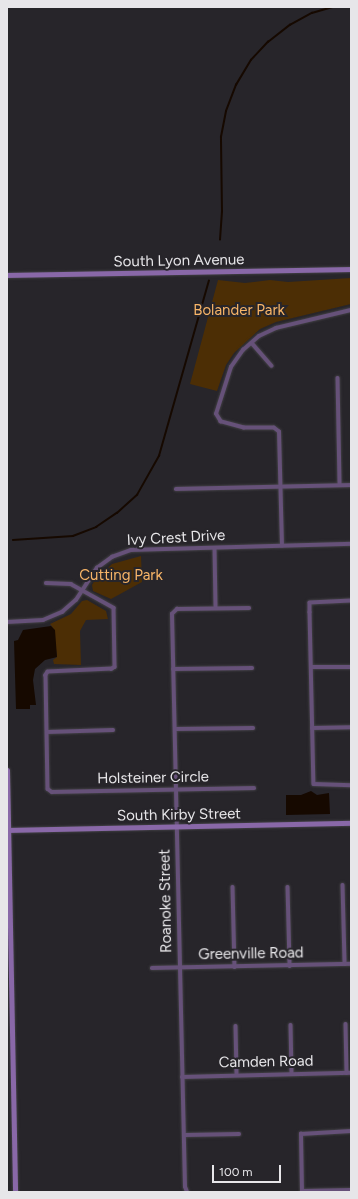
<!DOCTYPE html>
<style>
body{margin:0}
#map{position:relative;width:358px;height:1199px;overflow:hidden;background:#27252a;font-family:Figtree,sans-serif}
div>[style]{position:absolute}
.green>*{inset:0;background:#4c2e05}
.water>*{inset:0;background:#160900}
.stream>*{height:1.5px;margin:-0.75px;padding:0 0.75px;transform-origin:0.75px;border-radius:0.75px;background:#160900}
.roads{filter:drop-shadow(0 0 1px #424045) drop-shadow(0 0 1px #424045)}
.street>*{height:3.5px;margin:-1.75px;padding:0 1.75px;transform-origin:1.75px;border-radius:1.75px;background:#665179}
.secondary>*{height:5px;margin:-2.5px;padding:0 2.5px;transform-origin:2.5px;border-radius:2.5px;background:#8968a8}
span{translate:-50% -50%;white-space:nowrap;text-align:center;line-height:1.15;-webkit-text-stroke:4px #27252a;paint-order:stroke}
.street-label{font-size:15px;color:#e7e6e9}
.park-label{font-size:15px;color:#f8b568}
.frame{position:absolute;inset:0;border:8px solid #e7e6e9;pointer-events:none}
.scale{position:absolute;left:212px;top:1165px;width:69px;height:18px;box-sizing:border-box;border:2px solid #e7e6e9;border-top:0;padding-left:5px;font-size:12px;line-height:14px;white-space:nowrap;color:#e7e6e9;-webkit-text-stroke:3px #27252a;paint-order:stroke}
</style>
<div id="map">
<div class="green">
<i style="clip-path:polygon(351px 278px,351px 304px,276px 322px,260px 329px,234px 353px,226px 365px,217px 391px,190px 384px,218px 280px,245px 283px,270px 280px,288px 282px)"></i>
<i style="clip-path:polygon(141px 556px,142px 582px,111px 599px,93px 591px,92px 585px,95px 580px,112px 564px)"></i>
<i style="clip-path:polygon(87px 600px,106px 611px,108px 619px,86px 620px,80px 631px,81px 665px,54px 664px,53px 660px,57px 657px,53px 628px,50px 624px,71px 614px,82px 601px)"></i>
</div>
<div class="water">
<i style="clip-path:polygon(51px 626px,55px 630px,57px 657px,45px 660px,35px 669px,33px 680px,36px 705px,30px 705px,30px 709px,16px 709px,14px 641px,18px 640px,23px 630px)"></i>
<i style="clip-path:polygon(311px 791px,317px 795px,329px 793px,330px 814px,286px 815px,286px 795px,301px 795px)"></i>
</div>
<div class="stream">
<i style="left:220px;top:240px;width:28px;rotate:-86deg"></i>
<i style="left:222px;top:212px;width:75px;rotate:-90.8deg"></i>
<i style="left:221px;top:137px;width:26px;rotate:-79deg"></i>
<i style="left:226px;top:111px;width:28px;rotate:-69deg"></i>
<i style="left:236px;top:85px;width:29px;rotate:-59deg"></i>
<i style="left:251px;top:60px;width:25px;rotate:-47deg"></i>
<i style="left:268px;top:42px;width:28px;rotate:-38deg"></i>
<i style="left:290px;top:25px;width:25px;rotate:-29deg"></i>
<i style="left:312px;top:13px;width:22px;rotate:-16deg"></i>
<i style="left:13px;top:540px;width:60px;rotate:-3.8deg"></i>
<i style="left:73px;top:536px;width:25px;rotate:-21deg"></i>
<i style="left:96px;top:527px;width:25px;rotate:-34deg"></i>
<i style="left:117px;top:513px;width:27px;rotate:-42deg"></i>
<i style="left:137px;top:495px;width:45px;rotate:-60.6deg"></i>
<i style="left:159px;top:456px;width:182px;rotate:-74.1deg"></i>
</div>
<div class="roads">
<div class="street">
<i style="left:252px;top:343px;width:30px;rotate:49deg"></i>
<i style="left:338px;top:378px;width:107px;rotate:88.9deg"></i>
<i style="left:176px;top:489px;width:175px;rotate:-1.3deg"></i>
<i style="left:282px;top:546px;width:114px;rotate:-91.5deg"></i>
<i style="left:279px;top:432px;width:6px;rotate:-141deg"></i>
<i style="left:274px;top:428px;width:30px;rotate:180deg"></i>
<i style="left:244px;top:428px;width:24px;rotate:-165deg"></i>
<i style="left:221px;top:422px;width:9px;rotate:-122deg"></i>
<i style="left:216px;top:414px;width:49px;rotate:-72.3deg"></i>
<i style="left:231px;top:367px;width:21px;rotate:-55deg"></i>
<i style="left:243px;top:350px;width:21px;rotate:-41deg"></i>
<i style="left:259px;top:336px;width:19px;rotate:-25deg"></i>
<i style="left:276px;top:328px;width:77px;rotate:-13.5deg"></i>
<i style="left:215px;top:548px;width:60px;rotate:89deg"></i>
<i style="left:46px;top:583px;width:25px;rotate:2deg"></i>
<i style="left:71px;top:584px;width:49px;rotate:29.2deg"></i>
<i style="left:114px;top:608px;width:59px;rotate:89deg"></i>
<i style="left:115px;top:667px;width:4px;rotate:146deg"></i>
<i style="left:112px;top:669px;width:64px;rotate:177.3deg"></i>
<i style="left:48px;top:672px;width:4px;rotate:124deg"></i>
<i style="left:46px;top:675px;width:114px;rotate:89deg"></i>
<i style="left:48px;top:789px;width:5px;rotate:37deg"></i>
<i style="left:52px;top:792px;width:202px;rotate:-1.1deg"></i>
<i style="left:351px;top:601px;width:41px;rotate:177.2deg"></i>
<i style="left:310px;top:603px;width:9px;rotate:90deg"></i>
<i style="left:310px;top:612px;width:172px;rotate:88.7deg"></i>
<i style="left:314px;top:784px;width:37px;rotate:2deg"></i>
<i style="left:7px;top:622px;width:36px;rotate:-3deg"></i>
<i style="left:43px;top:620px;width:21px;rotate:-23deg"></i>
<i style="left:62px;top:612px;width:18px;rotate:-41deg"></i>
<i style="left:76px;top:600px;width:38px;rotate:-57deg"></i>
<i style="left:97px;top:568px;width:19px;rotate:-36deg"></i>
<i style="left:112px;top:557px;width:20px;rotate:-20deg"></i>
<i style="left:131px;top:550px;width:220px;rotate:-1.6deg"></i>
<i style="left:311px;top:667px;width:40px"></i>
<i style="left:173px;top:669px;width:79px;rotate:-0.7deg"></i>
<i style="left:312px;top:728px;width:39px;rotate:-1deg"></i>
<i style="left:175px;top:729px;width:78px;rotate:-0.7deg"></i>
<i style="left:47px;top:732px;width:66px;rotate:-1.7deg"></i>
<i style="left:343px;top:885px;width:79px;rotate:88.5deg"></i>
<i style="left:233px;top:887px;width:80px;rotate:88.6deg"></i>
<i style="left:288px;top:887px;width:79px;rotate:88.5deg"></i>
<i style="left:152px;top:968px;width:199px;rotate:-1.2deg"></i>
<i style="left:346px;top:1024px;width:49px;rotate:88.8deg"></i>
<i style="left:291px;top:1025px;width:49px;rotate:88.8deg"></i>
<i style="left:236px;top:1026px;width:49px;rotate:88.8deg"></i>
<i style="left:182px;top:1077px;width:169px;rotate:-1.4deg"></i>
<i style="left:185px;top:1135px;width:54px;rotate:-1.1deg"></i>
<i style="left:302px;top:1191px;width:49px;rotate:-1.2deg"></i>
<i style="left:187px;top:1192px;width:5px;rotate:-112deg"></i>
<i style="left:185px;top:1187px;width:573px;rotate:-91.3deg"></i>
<i style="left:172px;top:614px;width:7px;rotate:-45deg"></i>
<i style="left:177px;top:609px;width:72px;rotate:-0.8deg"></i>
<i style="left:302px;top:1192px;width:58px;rotate:-91deg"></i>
<i style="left:301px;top:1134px;width:50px;rotate:-3.4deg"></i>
</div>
<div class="secondary">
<i style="left:7px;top:275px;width:344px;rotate:-1deg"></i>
<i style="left:7px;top:770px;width:422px;rotate:88.9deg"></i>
<i style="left:8px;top:830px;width:343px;rotate:-1.2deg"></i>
</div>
</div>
<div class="street-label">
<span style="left:179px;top:261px;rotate:-1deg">South Lyon Avenue</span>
<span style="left:176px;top:538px;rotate:-3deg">Ivy Crest Drive</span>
<span style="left:153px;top:778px;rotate:-1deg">Holsteiner Circle</span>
<span style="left:179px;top:815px;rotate:-1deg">South Kirby Street</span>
<span style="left:166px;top:901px;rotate:-91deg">Roanoke Street</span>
<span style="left:251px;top:954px;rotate:-1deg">Greenville Road</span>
<span style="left:266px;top:1062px;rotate:-1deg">Camden Road</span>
</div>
<div class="park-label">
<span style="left:239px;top:311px">Bolander Park</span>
<span style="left:121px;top:576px">Cutting Park</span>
</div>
<div class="frame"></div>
<div class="scale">100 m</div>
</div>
